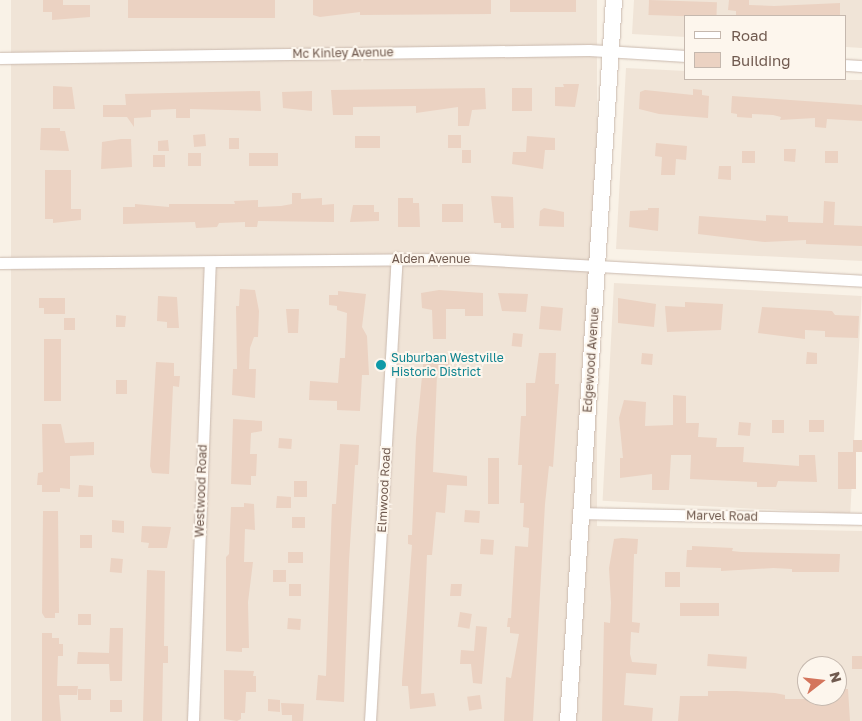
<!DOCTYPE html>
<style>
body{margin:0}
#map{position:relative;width:862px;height:721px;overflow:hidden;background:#f9f2e7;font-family:"Golos Text",sans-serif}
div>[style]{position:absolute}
.residential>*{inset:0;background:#f0e4d7;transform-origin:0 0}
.building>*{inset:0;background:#ebd2c2;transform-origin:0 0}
.roads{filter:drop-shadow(0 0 1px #cabaaf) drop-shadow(0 0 1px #cabaaf)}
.street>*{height:11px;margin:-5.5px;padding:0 5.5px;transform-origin:5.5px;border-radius:5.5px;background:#fff}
.secondary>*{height:16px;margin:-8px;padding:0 8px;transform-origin:8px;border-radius:8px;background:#fff}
.dots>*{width:14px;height:14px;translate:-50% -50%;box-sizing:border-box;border:2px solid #fdf6ed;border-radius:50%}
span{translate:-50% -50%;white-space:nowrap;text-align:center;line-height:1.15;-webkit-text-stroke:4px #fdf6ed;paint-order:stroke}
.street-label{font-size:12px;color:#705a4f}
.culture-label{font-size:12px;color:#0d838f}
.left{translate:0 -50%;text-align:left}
.legend{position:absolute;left:684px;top:15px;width:162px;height:65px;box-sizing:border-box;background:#fdf6ed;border:1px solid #c5b8ae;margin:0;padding:6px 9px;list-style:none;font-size:15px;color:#705a4f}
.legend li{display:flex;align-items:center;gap:10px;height:25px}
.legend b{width:25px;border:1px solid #c5b8ae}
.north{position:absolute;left:797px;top:656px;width:50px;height:50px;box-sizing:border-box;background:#fdf6ed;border:1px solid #c5b8ae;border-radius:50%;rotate:74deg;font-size:14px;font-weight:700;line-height:20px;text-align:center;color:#705a4f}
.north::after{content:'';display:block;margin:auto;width:18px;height:22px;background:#d4755c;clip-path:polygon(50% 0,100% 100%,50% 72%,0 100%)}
</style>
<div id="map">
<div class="residential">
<i style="left:11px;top:0;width:586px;height:721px"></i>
<i style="clip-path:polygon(634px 0,862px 0,862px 48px,846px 47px,846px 16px,686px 16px,686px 37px,632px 34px)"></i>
<i style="clip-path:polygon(626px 68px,686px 71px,686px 79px,862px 80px,862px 261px,616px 249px)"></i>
<i style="left:614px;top:283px;width:248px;height:218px;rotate:3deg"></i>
<i style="clip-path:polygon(evenodd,596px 526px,862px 531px,862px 721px,585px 721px,596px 526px,807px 666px,837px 666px,837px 696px,807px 696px,807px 666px)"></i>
</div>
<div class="building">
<i style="clip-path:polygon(43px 0,63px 0,63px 5px,90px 5px,90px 17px,52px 20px,52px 12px,43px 12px)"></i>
<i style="left:128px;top:0;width:147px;height:18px"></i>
<i style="clip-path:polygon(313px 0,491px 0,491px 14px,360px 15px,360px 12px,320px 17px,313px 15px)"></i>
<i style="left:510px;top:0;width:66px;height:12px"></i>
<i style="left:649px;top:0;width:68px;height:15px;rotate:2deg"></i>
<i style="clip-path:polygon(729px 0,749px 0,749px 5px,774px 6px,840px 3px,840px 16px,736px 16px,736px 11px,728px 10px)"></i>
<i style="clip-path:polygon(563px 84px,579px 84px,575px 107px,555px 106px,555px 87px,564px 87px)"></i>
<i style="clip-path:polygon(53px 86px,72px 87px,75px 109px,53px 109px)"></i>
<i style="clip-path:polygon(485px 88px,486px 109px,472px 110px,469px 126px,458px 126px,458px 107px,416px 113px,416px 106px,353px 107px,353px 115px,333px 115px,331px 90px)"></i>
<i style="left:532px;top:88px;width:23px;height:20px;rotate:90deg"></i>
<i style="clip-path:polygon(693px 89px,702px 90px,702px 95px,709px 96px,708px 118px,659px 114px,639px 109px,640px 92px,645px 90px,693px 95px)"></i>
<i style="clip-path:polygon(260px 91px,261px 111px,190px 109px,190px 118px,176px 118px,176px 109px,151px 110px,151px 117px,134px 118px,134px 127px,127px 117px,103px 117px,103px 105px,126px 105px,125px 94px)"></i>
<i style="clip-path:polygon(312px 91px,312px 111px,283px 108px,282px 92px)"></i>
<i style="clip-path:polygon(732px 96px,862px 105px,862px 121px,827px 119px,826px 128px,815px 127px,815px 118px,780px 120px,781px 117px,773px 115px,752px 114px,752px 118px,737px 117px,737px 114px,731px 113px)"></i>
<i style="clip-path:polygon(41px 128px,60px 128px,60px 131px,65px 131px,69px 151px,40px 150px)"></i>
<i style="left:205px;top:134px;width:12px;height:12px;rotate:85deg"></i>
<i style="left:448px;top:135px;width:13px;height:13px"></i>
<i style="left:355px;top:136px;width:25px;height:12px"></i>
<i style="clip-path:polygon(527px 136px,555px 138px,555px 150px,545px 150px,543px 169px,512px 164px,513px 152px,526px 152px)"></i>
<i style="left:239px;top:138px;width:11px;height:10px;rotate:90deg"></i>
<i style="clip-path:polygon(121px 139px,131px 139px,132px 167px,101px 169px,102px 142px)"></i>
<i style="clip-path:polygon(168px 140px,169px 151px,158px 151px,158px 141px)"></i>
<i style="clip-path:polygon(656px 143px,687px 146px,686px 160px,676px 159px,675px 175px,661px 175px,662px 157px,655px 156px)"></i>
<i style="clip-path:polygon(784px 149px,796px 149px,795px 162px,784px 161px)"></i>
<i style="left:462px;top:150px;width:9px;height:13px"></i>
<i style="left:742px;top:151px;width:13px;height:12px"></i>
<i style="left:825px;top:151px;width:13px;height:12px"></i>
<i style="left:188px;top:153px;width:13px;height:13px"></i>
<i style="left:249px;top:153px;width:29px;height:13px"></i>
<i style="left:153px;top:155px;width:12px;height:12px"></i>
<i style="clip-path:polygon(719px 166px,731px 166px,731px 180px,718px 179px)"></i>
<i style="clip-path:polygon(45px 170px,71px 170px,71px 209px,81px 209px,81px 220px,53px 223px,53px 219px,45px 219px)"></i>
<i style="clip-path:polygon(292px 193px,301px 193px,301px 199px,322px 198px,322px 205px,334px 204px,334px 222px,258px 221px,257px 227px,245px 227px,245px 222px,219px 223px,217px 227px,196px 228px,195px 222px,123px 224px,123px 207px,135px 207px,135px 204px,169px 207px,169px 204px,235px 204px,234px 201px,258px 200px,258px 207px,281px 206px,292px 204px)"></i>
<i style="clip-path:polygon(491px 196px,513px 197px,514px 228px,501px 228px,501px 223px,494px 223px)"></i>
<i style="clip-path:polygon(398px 198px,413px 198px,413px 203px,419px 203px,420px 227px,398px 227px)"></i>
<i style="clip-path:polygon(824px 201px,835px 202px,834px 225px,862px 226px,862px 246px,806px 244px,806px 240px,765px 242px,698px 234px,699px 216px,766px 221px,766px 215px,788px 216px,788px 222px,823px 223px)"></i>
<i style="left:442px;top:204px;width:21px;height:18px"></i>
<i style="clip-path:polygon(353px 205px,374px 205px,374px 212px,379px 212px,379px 221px,350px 222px)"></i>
<i style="clip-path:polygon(544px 208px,564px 212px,564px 227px,539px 226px,540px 211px)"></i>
<i style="clip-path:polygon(648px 208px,659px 208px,658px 231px,629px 227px,630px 211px,648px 210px)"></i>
<i style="clip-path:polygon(240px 289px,255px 290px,259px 311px,258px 337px,254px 337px,250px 348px,249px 369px,256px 369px,255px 398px,232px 395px,233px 369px,237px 369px,236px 306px,239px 306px)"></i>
<i style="clip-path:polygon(439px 290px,483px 293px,483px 316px,465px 316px,465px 309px,446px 309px,446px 339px,433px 339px,432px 310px,422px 308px,421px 293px)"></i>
<i style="clip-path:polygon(338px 291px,366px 294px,362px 327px,367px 336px,369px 375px,362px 375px,360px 411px,337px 410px,337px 401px,309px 400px,310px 381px,338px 383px,340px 358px,345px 358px,347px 313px,337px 310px,337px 306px,329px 305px,329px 295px,338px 295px)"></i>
<i style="clip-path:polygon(498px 293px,528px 294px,526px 312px,502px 311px)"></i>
<i style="clip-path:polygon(158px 296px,177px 297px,179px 328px,167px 328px,167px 322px,157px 321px)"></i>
<i style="clip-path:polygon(39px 298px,65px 298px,65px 314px,44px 314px,44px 308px,39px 308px)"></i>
<i style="clip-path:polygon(618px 298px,656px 304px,654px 327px,618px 323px)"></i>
<i style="clip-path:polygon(685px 302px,723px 304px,721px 330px,667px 332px,665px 306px,685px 307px)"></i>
<i style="left:541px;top:306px;width:22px;height:23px;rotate:5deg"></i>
<i style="clip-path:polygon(762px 307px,832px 311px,835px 315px,859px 316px,858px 338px,825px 337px,825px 331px,805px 330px,805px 339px,758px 333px)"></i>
<i style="clip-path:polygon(286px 309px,299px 309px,298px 333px,288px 333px)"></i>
<i style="clip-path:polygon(116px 315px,126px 316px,125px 327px,116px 327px)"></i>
<i style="left:64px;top:318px;width:11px;height:12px"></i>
<i style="left:513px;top:333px;width:10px;height:13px;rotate:6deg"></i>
<i style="left:44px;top:339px;width:17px;height:62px"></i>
<i style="clip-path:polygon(807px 352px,817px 353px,817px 364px,806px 364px)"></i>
<i style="clip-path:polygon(539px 353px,556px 353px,555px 384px,559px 384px,553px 467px,549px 466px,545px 504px,533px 721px,504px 721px,506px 677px,511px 678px,519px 634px,510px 633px,510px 627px,507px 627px,508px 618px,511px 618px,515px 546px,528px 547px,529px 528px,523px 527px,524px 503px,520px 503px,522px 465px,518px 465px,521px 416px,526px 416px,526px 383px,535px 383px)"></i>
<i style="left:642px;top:353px;width:11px;height:11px;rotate:5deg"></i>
<i style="clip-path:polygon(424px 356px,449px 359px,448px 375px,437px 375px,433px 472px,467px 476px,467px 486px,447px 485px,445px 513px,436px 512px,432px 555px,427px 555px,421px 694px,434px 693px,436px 706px,410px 709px,408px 686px,402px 686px,402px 681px,412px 545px,408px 544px,408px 535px,412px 535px,416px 438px)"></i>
<i style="clip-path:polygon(156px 362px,174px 363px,174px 376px,180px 376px,179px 387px,173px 386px,169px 474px,152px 473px,150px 466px)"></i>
<i style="left:127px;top:380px;width:14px;height:11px;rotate:90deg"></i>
<i style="clip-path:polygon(673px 395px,686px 396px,686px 423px,699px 423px,698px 437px,717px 438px,716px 447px,744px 447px,743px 462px,799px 466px,799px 455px,815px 455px,817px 482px,778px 481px,776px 487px,757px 487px,757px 482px,690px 479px,691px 455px,671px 455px,669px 490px,652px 490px,652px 474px,620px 478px,620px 458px,623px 458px,619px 418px,624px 400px,646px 402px,645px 426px,673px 425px)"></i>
<i style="clip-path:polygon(233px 419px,262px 421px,262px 431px,251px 433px,250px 454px,257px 454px,256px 476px,251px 476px,251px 485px,231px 484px)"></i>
<i style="left:772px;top:420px;width:12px;height:13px"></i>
<i style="left:809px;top:420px;width:15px;height:12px"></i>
<i style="left:739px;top:422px;width:12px;height:13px;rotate:5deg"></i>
<i style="clip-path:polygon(42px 424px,61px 424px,65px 443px,94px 442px,94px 455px,70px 456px,70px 489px,60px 488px,60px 492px,42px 492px,42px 485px,37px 485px,38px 473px,43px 472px)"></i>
<i style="left:279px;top:438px;width:13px;height:10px;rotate:4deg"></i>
<i style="left:853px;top:440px;width:9px;height:12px"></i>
<i style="clip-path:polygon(340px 444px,359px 445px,358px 465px,355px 465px,349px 561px,344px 702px,316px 700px,318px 675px,326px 676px,332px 504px,336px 504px)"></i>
<i style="left:838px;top:452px;width:18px;height:37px"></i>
<i style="left:488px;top:458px;width:11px;height:46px"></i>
<i style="left:294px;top:481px;width:13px;height:16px"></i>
<i style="clip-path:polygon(79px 485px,93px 486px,93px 497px,78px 497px)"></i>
<i style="clip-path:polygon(277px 496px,291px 497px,291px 508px,276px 508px)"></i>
<i style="clip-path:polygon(244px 503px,254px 504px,255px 530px,245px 529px,244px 562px,253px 562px,248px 602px,249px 648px,242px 648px,242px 652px,226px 651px,226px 557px,229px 554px,231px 507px,244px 507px)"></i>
<i style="left:465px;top:510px;width:15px;height:12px;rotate:4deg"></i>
<i style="clip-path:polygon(43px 511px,58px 511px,59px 613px,55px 613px,55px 618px,45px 618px,42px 613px)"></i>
<i style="left:292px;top:517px;width:13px;height:11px"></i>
<i style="clip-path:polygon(112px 520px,124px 521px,124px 533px,112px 532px)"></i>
<i style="clip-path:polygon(142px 526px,171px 527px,167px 548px,148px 548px,149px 543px,141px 542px)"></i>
<i style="left:80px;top:535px;width:12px;height:13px"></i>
<i style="clip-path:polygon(622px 538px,638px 539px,637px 554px,634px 554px,632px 622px,640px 623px,639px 633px,631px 632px,630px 654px,632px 662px,657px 664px,656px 675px,626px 673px,624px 705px,653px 708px,652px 721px,602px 721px,604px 622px,610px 623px,611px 603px,609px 568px,614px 539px)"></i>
<i style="left:481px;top:539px;width:13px;height:15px;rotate:4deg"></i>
<i style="clip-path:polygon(692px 546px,733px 548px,732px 551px,741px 552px,840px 554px,839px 572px,792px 572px,792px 569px,773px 568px,721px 571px,721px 568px,686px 567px,687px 550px,692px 550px)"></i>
<i style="left:288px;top:552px;width:15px;height:11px"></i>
<i style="left:111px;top:558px;width:12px;height:14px;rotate:5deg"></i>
<i style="clip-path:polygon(147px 570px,165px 571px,164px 646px,168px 646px,168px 663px,163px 663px,162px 721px,143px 721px)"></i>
<i style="left:273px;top:570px;width:13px;height:12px"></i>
<i style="left:665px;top:572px;width:15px;height:15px"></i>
<i style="left:289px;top:584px;width:12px;height:12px"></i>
<i style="clip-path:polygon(451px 584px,462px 584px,461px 596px,450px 596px)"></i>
<i style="left:680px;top:603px;width:39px;height:13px"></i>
<i style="left:460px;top:612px;width:12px;height:15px;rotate:9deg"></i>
<i style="left:78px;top:614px;width:13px;height:11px"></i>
<i style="left:288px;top:618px;width:13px;height:11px;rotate:4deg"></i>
<i style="clip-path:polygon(476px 626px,487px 627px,482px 684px,473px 683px,471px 664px,460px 664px,461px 650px,474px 651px)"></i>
<i style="clip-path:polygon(110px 628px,123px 628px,122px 681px,110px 681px,109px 664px,77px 664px,78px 652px,109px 653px)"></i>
<i style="clip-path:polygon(42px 633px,52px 633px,52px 638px,59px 638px,59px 644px,63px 644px,63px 656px,58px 656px,57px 686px,78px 686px,77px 695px,59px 695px,61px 721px,42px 721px)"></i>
<i style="left:708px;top:654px;width:39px;height:12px;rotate:4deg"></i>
<i style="left:862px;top:656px;width:13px;height:10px;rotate:90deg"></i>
<i style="clip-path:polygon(224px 670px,254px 671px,253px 676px,256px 676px,256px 692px,246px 692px,245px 713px,241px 713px,241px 719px,237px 721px,224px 719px)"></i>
<i style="left:78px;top:689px;width:13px;height:11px"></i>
<i style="clip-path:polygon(837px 689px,848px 689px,850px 721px,678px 721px,680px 696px,708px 696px,708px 691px,736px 691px,775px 693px,785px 695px,785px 699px,807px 699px,807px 696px,837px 696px)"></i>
<i style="left:480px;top:695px;width:14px;height:13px;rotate:82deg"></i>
<i style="clip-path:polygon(268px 699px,280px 700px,280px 712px,268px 711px)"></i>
<i style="left:110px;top:700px;width:12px;height:12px"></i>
<i style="clip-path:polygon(281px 703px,304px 704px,303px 721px,292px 721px,292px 715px,282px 715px)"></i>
</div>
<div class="roads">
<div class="street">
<i style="left:0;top:58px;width:589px;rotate:-0.78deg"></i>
<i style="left:589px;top:50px;width:97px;rotate:3.5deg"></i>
<i style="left:846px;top:65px;width:16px;rotate:4deg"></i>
<i style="left:0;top:263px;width:474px;rotate:-0.5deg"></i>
<i style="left:474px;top:259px;width:389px;rotate:3.2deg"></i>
<i style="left:581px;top:513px;width:281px;rotate:1.2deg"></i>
<i style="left:193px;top:721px;width:459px;rotate:-87.9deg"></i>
<i style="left:370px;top:721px;width:464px;rotate:-86.7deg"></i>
</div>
<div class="secondary">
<i style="left:568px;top:721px;width:722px;rotate:-86.35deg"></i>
</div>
</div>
<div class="dots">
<i style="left:381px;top:365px;background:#0f9aa8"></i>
</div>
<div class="street-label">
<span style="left:343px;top:53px;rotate:-1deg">Mc Kinley Avenue</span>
<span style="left:431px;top:259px">Alden Avenue</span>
<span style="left:591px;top:360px;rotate:-86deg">Edgewood Avenue</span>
<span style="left:384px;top:490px;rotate:-87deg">Elmwood Road</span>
<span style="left:201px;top:491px;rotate:-88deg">Westwood Road</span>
<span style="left:722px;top:516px;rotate:1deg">Marvel Road</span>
</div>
<div class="culture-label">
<span class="left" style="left:391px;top:365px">Suburban Westville<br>Historic District</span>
</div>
<ul class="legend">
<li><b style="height:6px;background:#fff"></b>Road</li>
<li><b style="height:14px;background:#ebd2c2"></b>Building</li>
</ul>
<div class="north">N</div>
</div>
